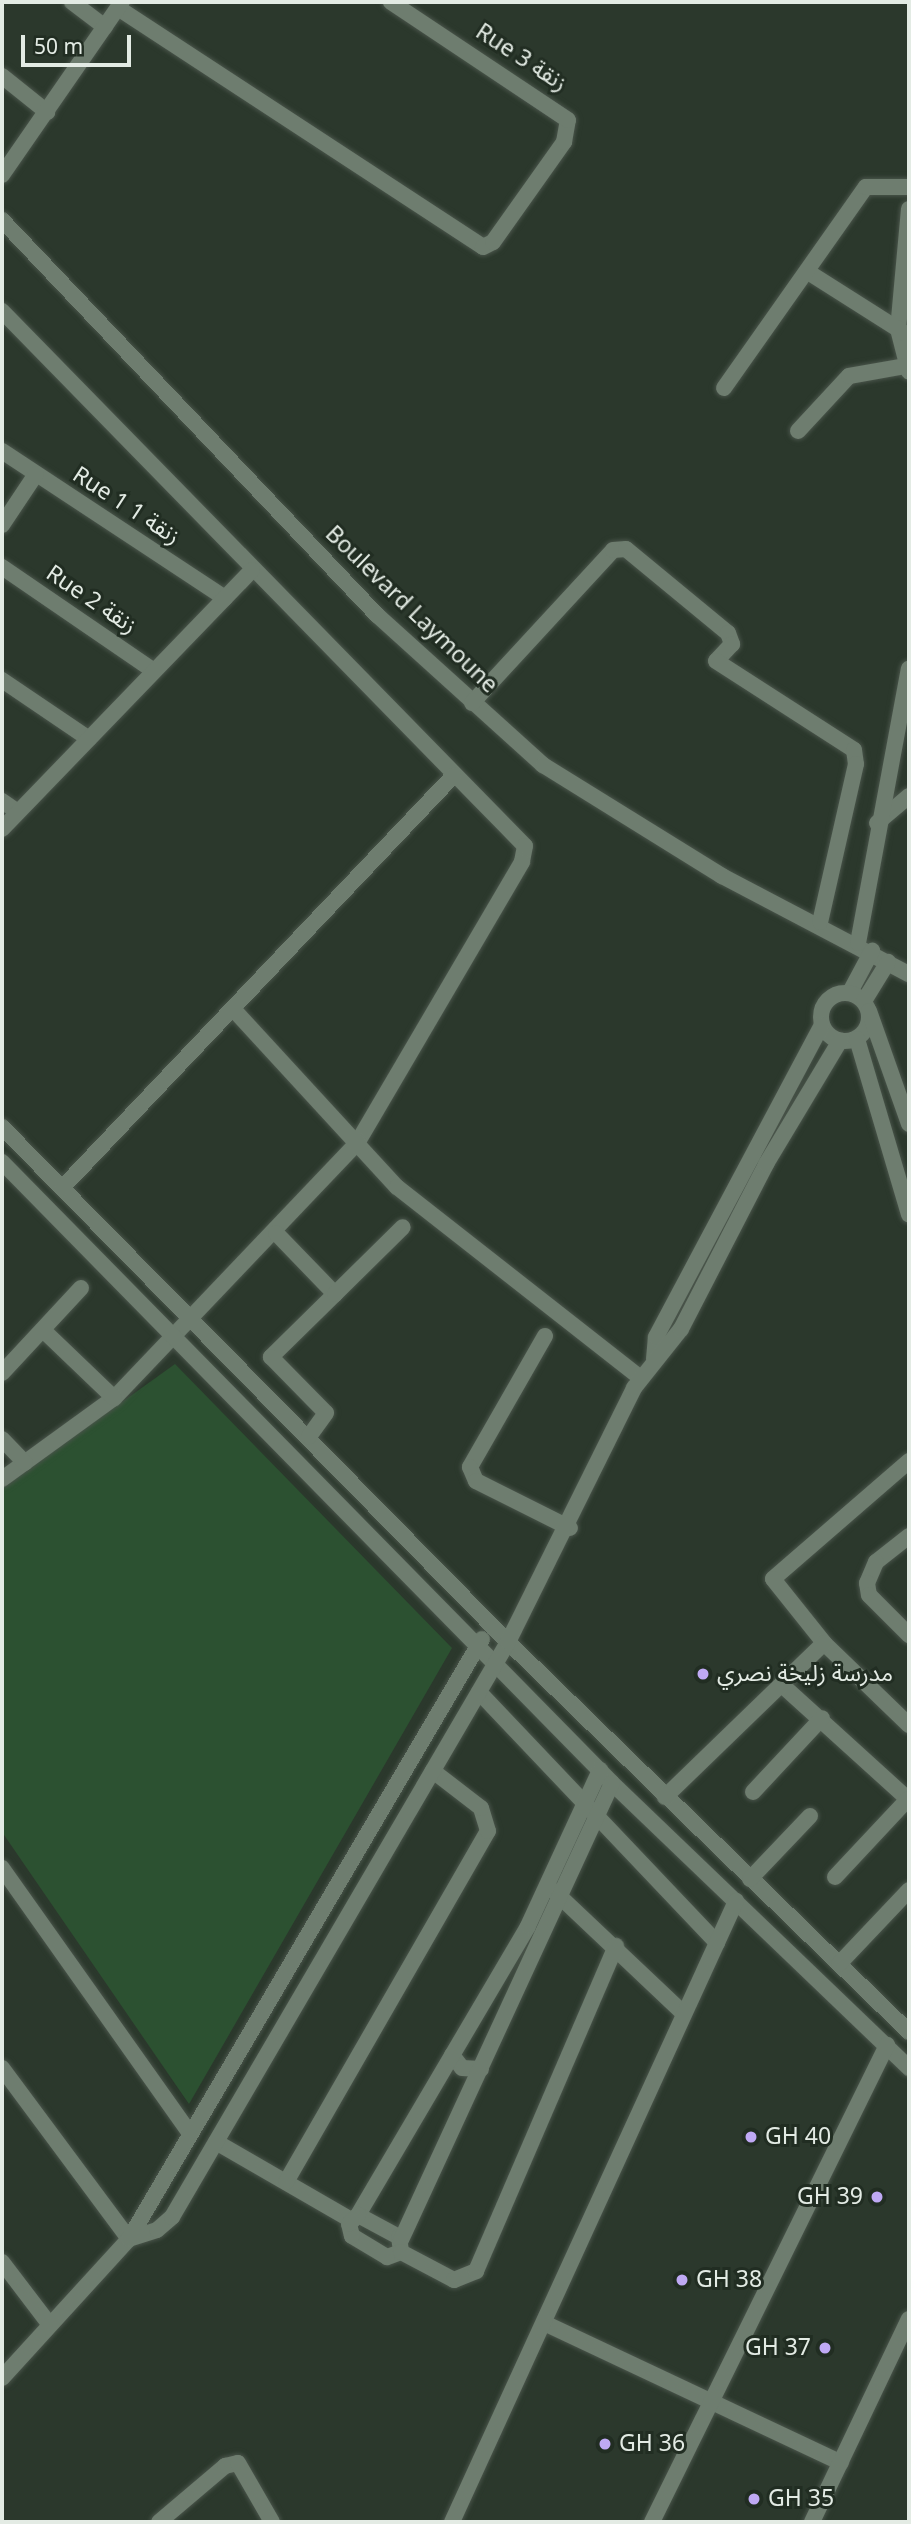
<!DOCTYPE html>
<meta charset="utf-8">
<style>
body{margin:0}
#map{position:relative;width:911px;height:2524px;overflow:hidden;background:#2b382c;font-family:Georgia,"Noto Sans Arabic",serif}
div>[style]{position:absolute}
.green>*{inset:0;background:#2c5131}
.roads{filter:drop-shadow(0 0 2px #49544a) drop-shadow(0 0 2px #49544a)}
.minor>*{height:16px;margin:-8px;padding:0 8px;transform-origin:8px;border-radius:8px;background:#6e7d6f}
.minor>.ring{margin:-8px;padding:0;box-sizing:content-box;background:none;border:16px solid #6e7d6f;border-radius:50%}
.dots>*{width:19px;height:19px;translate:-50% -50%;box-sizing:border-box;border:4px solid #212d22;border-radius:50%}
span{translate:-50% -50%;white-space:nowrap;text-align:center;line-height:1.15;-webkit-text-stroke:6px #212d22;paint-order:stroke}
.street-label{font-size:23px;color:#e3ebe4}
.poi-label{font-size:23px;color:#e3ebe4}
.left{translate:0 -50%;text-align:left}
.right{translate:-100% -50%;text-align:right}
.frame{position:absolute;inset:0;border:4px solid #e3ebe4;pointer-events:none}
.scale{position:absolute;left:21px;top:35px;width:110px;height:32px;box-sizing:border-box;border:4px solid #e3ebe4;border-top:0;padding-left:9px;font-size:21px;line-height:24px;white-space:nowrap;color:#e3ebe4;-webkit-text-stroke:5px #212d22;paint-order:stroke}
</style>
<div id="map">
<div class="green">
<i style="clip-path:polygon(175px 1364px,452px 1648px,189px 2104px,2px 1832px,2px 1488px)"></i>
</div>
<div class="roads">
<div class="minor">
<i style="left:72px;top:2px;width:41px;rotate:37.1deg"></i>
<i style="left:118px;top:8px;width:436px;rotate:33.2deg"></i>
<i style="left:483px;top:247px;width:11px;rotate:-27deg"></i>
<i style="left:493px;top:242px;width:123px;rotate:-54.6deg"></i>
<i style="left:564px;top:142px;width:22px;rotate:-80deg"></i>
<i style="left:568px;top:120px;width:213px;rotate:-146.3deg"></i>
<i style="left:2px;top:76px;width:58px;rotate:38.7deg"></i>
<i style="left:2px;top:175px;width:211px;rotate:-55.3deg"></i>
<i style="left:909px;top:209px;width:121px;rotate:95.2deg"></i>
<i style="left:898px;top:329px;width:44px;rotate:75.7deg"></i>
<i style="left:2px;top:220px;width:545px;rotate:46.49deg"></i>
<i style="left:377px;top:615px;width:224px;rotate:42.1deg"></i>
<i style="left:543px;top:765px;width:211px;rotate:31.8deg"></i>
<i style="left:722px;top:876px;width:211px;rotate:27.7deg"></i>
<i style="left:808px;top:272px;width:114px;rotate:32.4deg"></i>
<i style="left:2px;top:311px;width:748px;rotate:45.65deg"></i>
<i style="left:525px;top:846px;width:16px;rotate:101deg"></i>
<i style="left:522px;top:862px;width:324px;rotate:120.4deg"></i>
<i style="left:358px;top:1142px;width:354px;rotate:133.6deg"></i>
<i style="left:114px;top:1398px;width:138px;rotate:144.1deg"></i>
<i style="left:724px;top:388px;width:246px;rotate:-54.8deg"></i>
<i style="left:866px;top:187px;width:43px"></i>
<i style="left:798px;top:431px;width:75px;rotate:-47.2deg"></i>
<i style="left:849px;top:376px;width:58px;rotate:-10deg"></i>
<i style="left:2px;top:451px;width:267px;rotate:33.4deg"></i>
<i style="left:2px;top:525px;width:61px;rotate:-56.3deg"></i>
<i style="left:2px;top:567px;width:184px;rotate:34.4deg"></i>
<i style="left:2px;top:680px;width:105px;rotate:34.1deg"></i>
<i style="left:472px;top:703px;width:208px;rotate:-47.3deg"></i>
<i style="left:613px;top:550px;width:13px;rotate:-4deg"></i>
<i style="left:626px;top:549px;width:132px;rotate:39.5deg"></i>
<i style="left:728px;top:633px;width:12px;rotate:70deg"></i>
<i style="left:732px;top:644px;width:23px;rotate:133deg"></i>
<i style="left:716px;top:661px;width:164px;rotate:32.8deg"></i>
<i style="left:854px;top:750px;width:14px;rotate:82deg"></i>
<i style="left:856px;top:764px;width:162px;rotate:102.8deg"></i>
<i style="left:2px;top:801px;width:19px;rotate:35deg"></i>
<i style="left:877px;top:823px;width:42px;rotate:-40.2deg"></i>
<i style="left:2px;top:829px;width:360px;rotate:-46deg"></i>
<i style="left:858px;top:943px;width:279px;rotate:-79.5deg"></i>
<i style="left:850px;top:992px;width:47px;rotate:-61.8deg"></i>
<i class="ring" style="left:821px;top:993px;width:32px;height:32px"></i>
<i style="left:864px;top:1001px;width:46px;rotate:-58.4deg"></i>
<i style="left:235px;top:1011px;width:239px;rotate:47.4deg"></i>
<i style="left:397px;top:1187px;width:310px;rotate:38.1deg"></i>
<i style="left:869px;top:1011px;width:120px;rotate:70.5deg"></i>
<i style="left:857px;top:1039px;width:183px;rotate:73.5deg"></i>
<i style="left:2px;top:1127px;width:722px;rotate:45.51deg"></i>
<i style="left:508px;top:1642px;width:559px;rotate:44.2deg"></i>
<i style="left:2px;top:1162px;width:870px;rotate:45.51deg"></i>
<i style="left:612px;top:1783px;width:412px;rotate:43.8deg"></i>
<i style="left:62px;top:1188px;width:569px;rotate:-46.49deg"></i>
<i style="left:276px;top:1233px;width:85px;rotate:46deg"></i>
<i style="left:335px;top:1294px;width:90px;rotate:135.5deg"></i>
<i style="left:271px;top:1357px;width:78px;rotate:45.5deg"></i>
<i style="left:326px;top:1413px;width:29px;rotate:126deg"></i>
<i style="left:335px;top:1294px;width:95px;rotate:-44.6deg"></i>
<i style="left:43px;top:1330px;width:98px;rotate:43.8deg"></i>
<i style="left:545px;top:1336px;width:151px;rotate:119.8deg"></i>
<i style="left:470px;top:1467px;width:15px;rotate:67deg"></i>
<i style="left:476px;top:1481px;width:105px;rotate:26.6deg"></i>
<i style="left:654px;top:1359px;width:22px;rotate:-85deg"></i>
<i style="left:656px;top:1337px;width:353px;rotate:-62deg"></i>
<i style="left:2px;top:1373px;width:116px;rotate:-47.1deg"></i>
<i style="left:2px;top:1439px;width:33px;rotate:46deg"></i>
<i style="left:909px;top:1461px;width:180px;rotate:139.1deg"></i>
<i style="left:773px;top:1579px;width:82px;rotate:51.4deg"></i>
<i style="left:824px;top:1643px;width:118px;rotate:44deg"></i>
<i style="left:909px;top:1536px;width:42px;rotate:141.8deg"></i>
<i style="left:876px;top:1562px;width:23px;rotate:113deg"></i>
<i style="left:867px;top:1583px;width:12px;rotate:81deg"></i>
<i style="left:869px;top:1595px;width:57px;rotate:45deg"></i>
<i style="left:782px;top:1685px;width:171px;rotate:42.2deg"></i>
<i style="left:479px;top:1692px;width:346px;rotate:46.5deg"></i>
<i style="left:753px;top:1792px;width:101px;rotate:-47deg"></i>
<i style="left:665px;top:1797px;width:221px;rotate:-44.1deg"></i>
<i style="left:2px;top:1868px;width:324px;rotate:54.7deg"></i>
<i style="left:835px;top:1877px;width:107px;rotate:-46.9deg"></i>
<i style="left:750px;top:1879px;width:87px;rotate:-46.4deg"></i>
<i style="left:554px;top:1891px;width:176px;rotate:43.4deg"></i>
<i style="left:839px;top:1964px;width:102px;rotate:-46.6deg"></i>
<i style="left:452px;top:2055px;width:16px;rotate:52deg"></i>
<i style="left:462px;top:2068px;width:19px;rotate:3deg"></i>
<i style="left:2px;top:2068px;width:213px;rotate:53.4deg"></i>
<i style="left:216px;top:2142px;width:156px;rotate:30deg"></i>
<i style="left:286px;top:2182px;width:405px;rotate:-60.1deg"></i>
<i style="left:488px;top:1831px;width:24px;rotate:-107deg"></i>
<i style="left:481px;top:1808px;width:61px;rotate:-142.4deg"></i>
<i style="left:358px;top:2215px;width:335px;rotate:-59.5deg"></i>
<i style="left:528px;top:1926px;width:172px;rotate:-65.2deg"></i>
<i style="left:358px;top:2215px;width:47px;rotate:28.2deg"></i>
<i style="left:399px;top:2237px;width:15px;rotate:82deg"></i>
<i style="left:401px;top:2252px;width:15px;rotate:160deg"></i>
<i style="left:387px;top:2257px;width:41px;rotate:-149deg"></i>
<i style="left:352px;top:2236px;width:12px;rotate:-104deg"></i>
<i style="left:349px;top:2224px;width:13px;rotate:-45deg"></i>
<i style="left:129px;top:2239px;width:29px;rotate:-18deg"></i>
<i style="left:157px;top:2230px;width:20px;rotate:-41deg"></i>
<i style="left:172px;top:2217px;width:666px;rotate:-59.7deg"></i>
<i style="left:508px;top:1642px;width:284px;rotate:-63.6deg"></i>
<i style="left:634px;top:1388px;width:75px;rotate:-51.5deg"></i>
<i style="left:681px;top:1329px;width:186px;rotate:-62.7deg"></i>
<i style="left:766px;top:1164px;width:144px;rotate:-59deg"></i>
<i style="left:401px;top:2240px;width:503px;rotate:-65.22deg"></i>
<i style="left:401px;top:2252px;width:60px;rotate:27.8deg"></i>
<i style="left:454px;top:2280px;width:24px;rotate:-22deg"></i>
<i style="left:476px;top:2271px;width:354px;rotate:-66.7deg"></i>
<i style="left:2px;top:2262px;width:79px;rotate:52.7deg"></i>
<i style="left:544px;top:2323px;width:328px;rotate:25.2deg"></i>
<i style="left:2px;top:2378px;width:188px;rotate:-47.6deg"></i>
<i style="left:129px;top:2239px;width:696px;rotate:-59.53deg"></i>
<i style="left:159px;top:2522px;width:87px;rotate:-40.3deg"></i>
<i style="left:225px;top:2466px;width:13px;rotate:-13deg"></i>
<i style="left:238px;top:2463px;width:68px;rotate:60deg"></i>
<i style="left:452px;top:2522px;width:683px;rotate:-65.42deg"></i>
<i style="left:652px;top:2522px;width:532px;rotate:-63.77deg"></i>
<i style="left:812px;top:2522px;width:225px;rotate:-64.5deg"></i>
</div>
</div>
<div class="dots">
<i style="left:703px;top:1674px;background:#bfa9f4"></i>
<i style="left:751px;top:2137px;background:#bfa9f4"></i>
<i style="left:877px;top:2197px;background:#bfa9f4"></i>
<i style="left:682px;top:2280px;background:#bfa9f4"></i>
<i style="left:825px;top:2348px;background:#bfa9f4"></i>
<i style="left:605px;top:2444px;background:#bfa9f4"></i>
<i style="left:754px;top:2499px;background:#bfa9f4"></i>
</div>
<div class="street-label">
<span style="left:521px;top:58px;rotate:33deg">Rue 3 زنقة</span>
<span style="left:126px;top:506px;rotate:33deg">Rue 1 زنقة 1</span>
<span style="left:91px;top:600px;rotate:34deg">Rue 2 زنقة</span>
<span style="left:411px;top:610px;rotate:44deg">Boulevard Laymoune</span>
</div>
<div class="poi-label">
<span class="left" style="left:717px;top:1674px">مدرسة زليخة نصري</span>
<span class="left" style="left:765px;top:2137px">GH 40</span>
<span class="right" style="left:863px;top:2197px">GH 39</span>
<span class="left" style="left:696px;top:2280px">GH 38</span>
<span class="right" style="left:811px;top:2348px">GH 37</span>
<span class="left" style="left:619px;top:2444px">GH 36</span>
<span class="left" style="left:768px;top:2499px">GH 35</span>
</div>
<div class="frame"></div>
<div class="scale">50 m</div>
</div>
